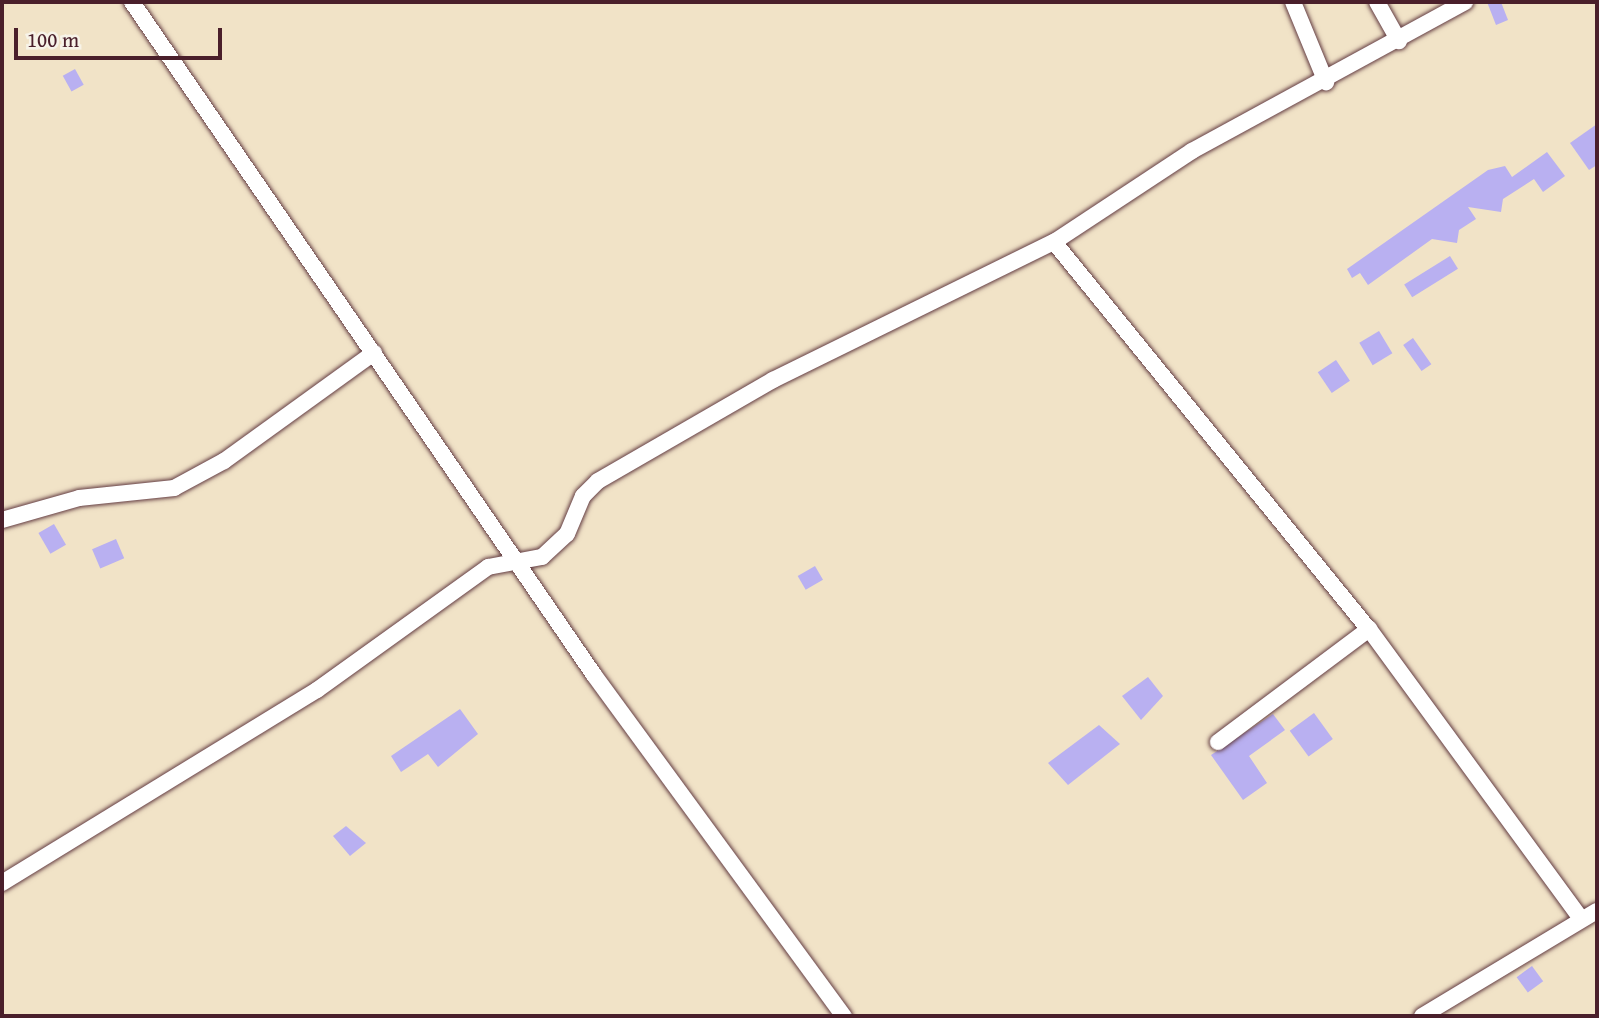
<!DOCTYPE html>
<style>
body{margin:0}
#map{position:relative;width:1599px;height:1018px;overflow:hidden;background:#f1e3c7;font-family:"Gentium Book Plus",serif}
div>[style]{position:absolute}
.building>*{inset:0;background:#b9b0f1;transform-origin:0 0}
.roads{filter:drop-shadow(0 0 2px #633c42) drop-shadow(0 0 2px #633c42)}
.street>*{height:16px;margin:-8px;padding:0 8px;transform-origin:8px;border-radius:8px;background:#fff}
span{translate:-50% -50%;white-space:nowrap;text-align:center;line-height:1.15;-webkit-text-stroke:6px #f7f3e8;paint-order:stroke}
.frame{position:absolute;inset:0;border:4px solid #4a1f2b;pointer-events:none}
.scale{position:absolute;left:14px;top:28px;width:208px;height:32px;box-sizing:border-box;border:4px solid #4a1f2b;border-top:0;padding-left:9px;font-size:21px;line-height:24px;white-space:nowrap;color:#4a1f2b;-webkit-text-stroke:5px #f7f3e8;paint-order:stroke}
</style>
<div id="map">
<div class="building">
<i style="clip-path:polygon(1487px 2px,1501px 2px,1508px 20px,1496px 25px)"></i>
<i style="left:75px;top:69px;width:18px;height:14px;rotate:61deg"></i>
<i style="clip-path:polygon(1597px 124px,1597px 165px,1589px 170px,1570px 143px)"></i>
<i style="clip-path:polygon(1547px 152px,1565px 176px,1543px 192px,1534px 179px,1503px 199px,1501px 212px,1468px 207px,1476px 219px,1459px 230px,1457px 243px,1432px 239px,1368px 285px,1360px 273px,1352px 278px,1347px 269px,1488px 170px,1505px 166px,1512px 177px)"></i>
<i style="left:1450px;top:256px;width:15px;height:54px;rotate:58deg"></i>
<i style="left:1379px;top:331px;width:26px;height:23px;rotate:59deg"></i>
<i style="left:1413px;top:338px;width:32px;height:12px;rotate:55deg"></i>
<i style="left:1336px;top:360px;width:25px;height:22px;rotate:56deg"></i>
<i style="left:54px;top:524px;width:24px;height:18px;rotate:60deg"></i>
<i style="left:116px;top:539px;width:21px;height:26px;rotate:67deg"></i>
<i style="left:815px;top:566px;width:16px;height:20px;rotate:60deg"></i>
<i style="clip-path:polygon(1148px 677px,1163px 696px,1141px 720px,1122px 696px)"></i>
<i style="clip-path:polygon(460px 709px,478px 734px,438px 767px,428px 754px,401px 772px,391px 756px)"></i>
<i style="left:1314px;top:713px;width:32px;height:30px;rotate:54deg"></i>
<i style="clip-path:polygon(1273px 714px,1285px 730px,1249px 756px,1267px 783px,1243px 800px,1211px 755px)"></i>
<i style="clip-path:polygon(1099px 725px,1120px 744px,1068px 785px,1048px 763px)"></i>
<i style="clip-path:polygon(346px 826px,366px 843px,350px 856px,333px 836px)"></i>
<i style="left:1532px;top:966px;width:19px;height:19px;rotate:54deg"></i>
</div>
<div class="roads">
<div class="street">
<i style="left:132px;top:2px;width:816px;rotate:55.53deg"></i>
<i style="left:594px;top:675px;width:423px;rotate:53.8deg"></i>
<i style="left:1293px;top:2px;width:87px;rotate:67.6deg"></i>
<i style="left:1377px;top:2px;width:45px;rotate:60.6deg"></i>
<i style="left:1054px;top:242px;width:499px;rotate:50.9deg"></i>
<i style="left:1369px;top:629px;width:359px;rotate:53.8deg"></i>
<i style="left:2px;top:520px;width:80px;rotate:-15.9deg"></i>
<i style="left:79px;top:498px;width:96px;rotate:-6deg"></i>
<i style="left:174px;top:488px;width:57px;rotate:-28.4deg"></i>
<i style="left:224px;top:461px;width:185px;rotate:-35.8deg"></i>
<i style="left:1218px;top:742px;width:189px;rotate:-36.8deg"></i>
<i style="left:2px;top:883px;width:369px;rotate:-31.5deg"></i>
<i style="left:317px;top:690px;width:211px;rotate:-35.7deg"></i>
<i style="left:488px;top:567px;width:55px;rotate:-10.5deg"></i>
<i style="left:542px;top:557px;width:34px;rotate:-43deg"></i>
<i style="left:567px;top:534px;width:41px;rotate:-67.2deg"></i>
<i style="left:583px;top:496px;width:21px;rotate:-45deg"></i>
<i style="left:598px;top:481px;width:202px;rotate:-30deg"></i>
<i style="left:773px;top:380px;width:313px;rotate:-26.2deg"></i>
<i style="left:1054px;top:242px;width:165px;rotate:-33.4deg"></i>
<i style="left:1192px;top:151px;width:311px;rotate:-28.6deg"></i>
<i style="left:1422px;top:1016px;width:204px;rotate:-31deg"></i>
</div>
</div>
<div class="frame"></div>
<div class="scale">100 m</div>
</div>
